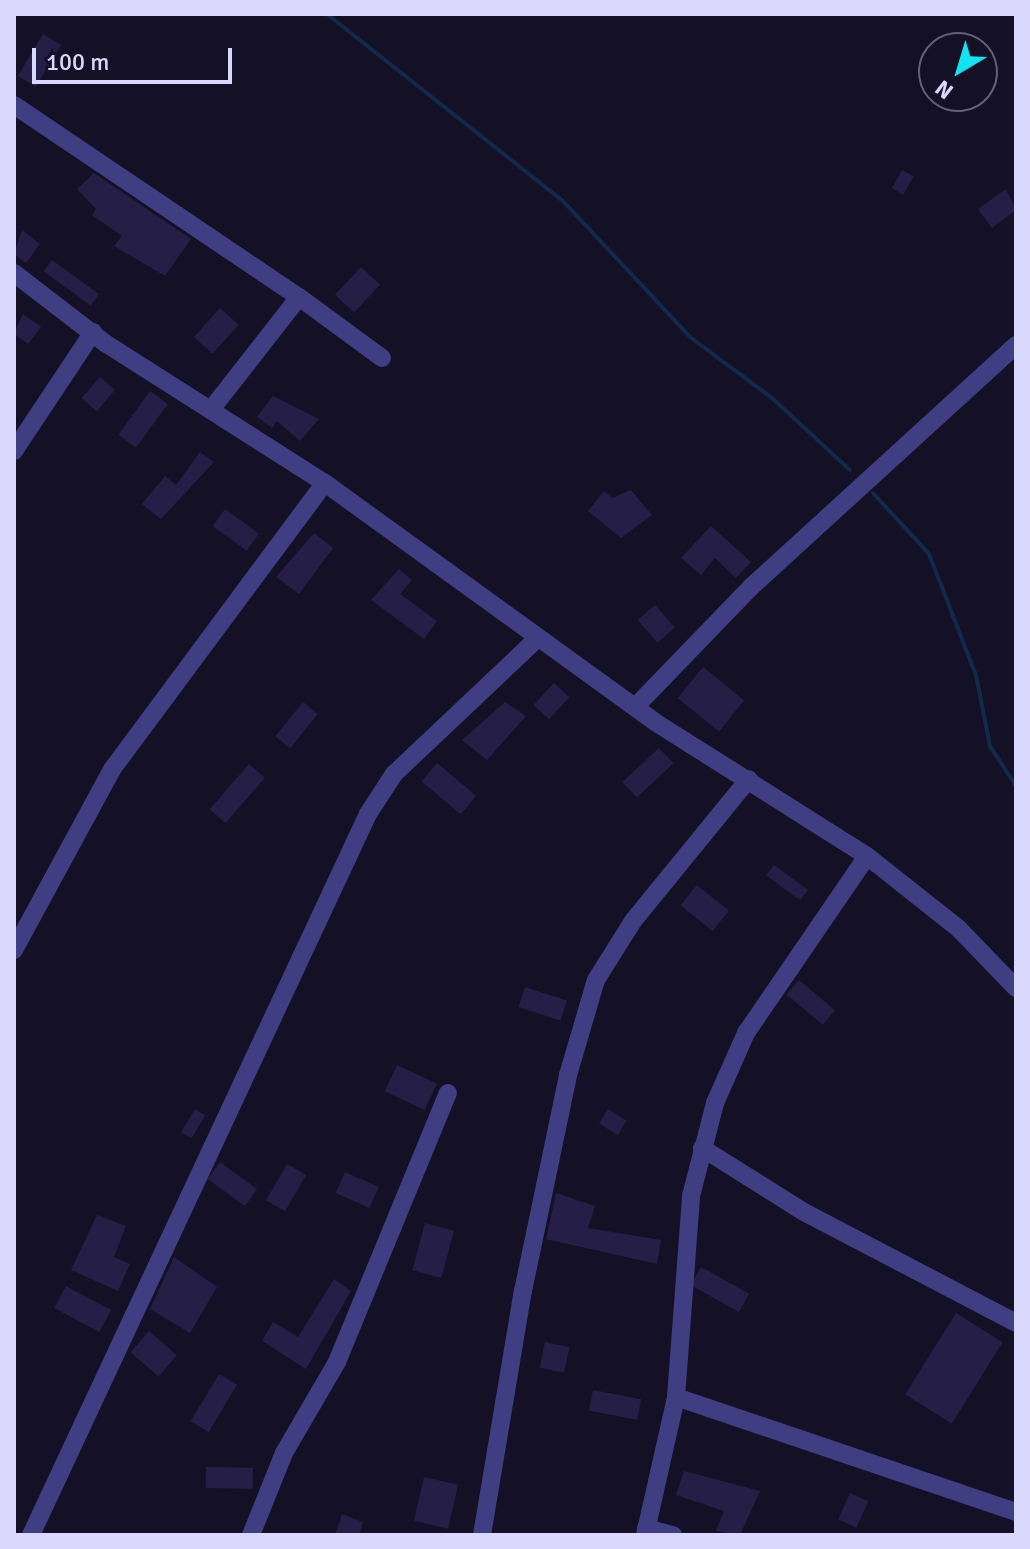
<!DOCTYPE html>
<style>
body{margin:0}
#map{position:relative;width:1030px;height:1549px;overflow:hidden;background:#141126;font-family:Signika,sans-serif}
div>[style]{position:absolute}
.stream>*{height:4px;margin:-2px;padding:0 2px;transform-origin:2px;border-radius:2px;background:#11294a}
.building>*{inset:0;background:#251e46;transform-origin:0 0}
.minor>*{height:18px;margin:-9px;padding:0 9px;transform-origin:9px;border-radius:9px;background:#3f3e83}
span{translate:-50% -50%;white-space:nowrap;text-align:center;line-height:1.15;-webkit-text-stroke:8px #141126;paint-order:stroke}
.frame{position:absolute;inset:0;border:16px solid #dbd8fd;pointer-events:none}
.north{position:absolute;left:918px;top:32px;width:80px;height:80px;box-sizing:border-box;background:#141126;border:2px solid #64617c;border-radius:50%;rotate:218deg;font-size:22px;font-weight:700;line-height:32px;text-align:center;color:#dbd8fd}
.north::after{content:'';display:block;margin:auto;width:28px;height:36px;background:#0fe4f2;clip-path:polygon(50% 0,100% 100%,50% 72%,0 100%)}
.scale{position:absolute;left:32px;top:48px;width:200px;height:36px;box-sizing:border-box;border:4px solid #dbd8fd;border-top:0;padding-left:10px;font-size:24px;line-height:28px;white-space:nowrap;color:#dbd8fd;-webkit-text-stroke:6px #141126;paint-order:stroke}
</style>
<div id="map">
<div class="stream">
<i style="left:327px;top:14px;width:300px;rotate:38.4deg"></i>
<i style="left:562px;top:200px;width:187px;rotate:46.9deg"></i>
<i style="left:690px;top:337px;width:102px;rotate:36.6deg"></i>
<i style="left:772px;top:398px;width:106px;rotate:42.7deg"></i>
<i style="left:873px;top:493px;width:83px;rotate:47.4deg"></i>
<i style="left:929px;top:554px;width:130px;rotate:68.8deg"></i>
<i style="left:976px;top:675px;width:72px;rotate:78.8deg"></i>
<i style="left:990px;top:746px;width:48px;rotate:57deg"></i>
</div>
<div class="building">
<i style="left:43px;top:34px;width:21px;height:49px;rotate:31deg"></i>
<i style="left:902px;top:170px;width:13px;height:21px;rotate:29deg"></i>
<i style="clip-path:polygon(94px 173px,191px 239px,165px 276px,114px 246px,122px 236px,92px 215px,96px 209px,77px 189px)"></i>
<i style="clip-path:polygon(1006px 189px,1016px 210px,992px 228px,978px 209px)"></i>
<i style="clip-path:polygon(22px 230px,40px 244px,26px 263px,14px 254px)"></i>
<i style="left:52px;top:260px;width:58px;height:14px;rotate:36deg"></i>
<i style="left:361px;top:267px;width:26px;height:38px;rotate:43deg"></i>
<i style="left:220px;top:308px;width:25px;height:39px;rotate:42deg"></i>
<i style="clip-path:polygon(23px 314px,41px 327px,28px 344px,14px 334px)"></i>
<i style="left:100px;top:377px;width:20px;height:28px;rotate:41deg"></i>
<i style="left:150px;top:391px;width:22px;height:54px;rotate:36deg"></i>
<i style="clip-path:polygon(273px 396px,319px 419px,300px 441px,277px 421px,272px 428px,257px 417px)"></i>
<i style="clip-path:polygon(200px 452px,214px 462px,161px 519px,142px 504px,165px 476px,176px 485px)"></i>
<i style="clip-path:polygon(631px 490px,652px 515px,621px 538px,588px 511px,604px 491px,612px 498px)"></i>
<i style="left:225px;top:509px;width:42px;height:21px;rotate:36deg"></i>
<i style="clip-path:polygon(711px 526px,751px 562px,736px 578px,715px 558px,701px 575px,681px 558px)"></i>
<i style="clip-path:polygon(314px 533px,333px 548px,299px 594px,276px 577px)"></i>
<i style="clip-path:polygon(399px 569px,412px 580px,400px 594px,437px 621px,424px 639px,371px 600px)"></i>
<i style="left:655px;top:605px;width:30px;height:23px;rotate:49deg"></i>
<i style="left:703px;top:667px;width:53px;height:40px;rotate:39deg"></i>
<i style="left:554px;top:683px;width:21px;height:30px;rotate:43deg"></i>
<i style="left:303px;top:702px;width:19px;height:44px;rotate:39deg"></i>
<i style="clip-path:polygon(505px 702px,526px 716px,487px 760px,462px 740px)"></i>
<i style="left:659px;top:748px;width:21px;height:50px;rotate:47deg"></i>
<i style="left:437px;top:763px;width:51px;height:24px;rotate:40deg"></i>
<i style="left:249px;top:764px;width:21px;height:60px;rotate:41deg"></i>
<i style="left:774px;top:865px;width:42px;height:13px;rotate:36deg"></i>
<i style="left:697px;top:885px;width:41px;height:26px;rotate:39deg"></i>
<i style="left:799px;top:980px;width:47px;height:19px;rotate:40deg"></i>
<i style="left:525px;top:987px;width:44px;height:21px;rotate:18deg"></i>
<i style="left:397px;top:1065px;width:44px;height:29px;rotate:25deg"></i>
<i style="left:195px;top:1109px;width:12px;height:27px;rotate:31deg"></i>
<i style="left:608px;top:1109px;width:22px;height:17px;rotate:32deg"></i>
<i style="left:220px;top:1162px;width:46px;height:21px;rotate:36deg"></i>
<i style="left:287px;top:1164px;width:22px;height:42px;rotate:30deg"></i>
<i style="left:345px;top:1172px;width:37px;height:23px;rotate:24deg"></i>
<i style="clip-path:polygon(556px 1193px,595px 1206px,588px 1228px,661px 1240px,657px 1264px,546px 1239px)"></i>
<i style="clip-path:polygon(97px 1215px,126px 1226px,114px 1257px,130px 1264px,118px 1291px,71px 1270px)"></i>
<i style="left:425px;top:1223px;width:30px;height:49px;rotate:15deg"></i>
<i style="clip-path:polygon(174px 1257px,217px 1287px,190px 1333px,150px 1309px)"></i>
<i style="left:701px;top:1267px;width:55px;height:21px;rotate:29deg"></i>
<i style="clip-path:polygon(334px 1279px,351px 1291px,306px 1369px,262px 1341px,273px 1322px,298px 1337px)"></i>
<i style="left:66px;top:1286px;width:51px;height:25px;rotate:28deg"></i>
<i style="left:956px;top:1313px;width:55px;height:96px;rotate:32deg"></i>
<i style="left:149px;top:1331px;width:37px;height:28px;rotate:41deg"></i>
<i style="left:545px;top:1342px;width:25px;height:26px;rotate:12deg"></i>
<i style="left:219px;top:1374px;width:21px;height:55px;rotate:31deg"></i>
<i style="left:593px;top:1390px;width:49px;height:21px;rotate:11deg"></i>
<i style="left:206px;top:1467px;width:47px;height:21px;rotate:1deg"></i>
<i style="clip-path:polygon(684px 1471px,760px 1491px,740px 1535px,716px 1531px,724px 1511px,676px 1495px)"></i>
<i style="left:424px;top:1477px;width:35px;height:45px;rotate:13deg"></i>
<i style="left:850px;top:1493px;width:20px;height:29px;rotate:24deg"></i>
<i style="clip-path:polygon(342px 1514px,363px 1522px,359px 1535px,335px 1535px)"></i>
</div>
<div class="minor">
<i style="left:14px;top:105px;width:344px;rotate:34deg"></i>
<i style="left:299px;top:297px;width:140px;rotate:128deg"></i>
<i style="left:14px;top:273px;width:115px;rotate:37.6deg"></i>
<i style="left:105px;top:343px;width:261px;rotate:32.5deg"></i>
<i style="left:325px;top:483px;width:407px;rotate:35.9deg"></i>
<i style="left:655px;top:722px;width:251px;rotate:32.3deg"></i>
<i style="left:867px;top:856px;width:117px;rotate:38.4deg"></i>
<i style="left:959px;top:929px;width:82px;rotate:46deg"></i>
<i style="left:299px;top:297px;width:103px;rotate:36.3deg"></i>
<i style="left:14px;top:451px;width:143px;rotate:-56.4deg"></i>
<i style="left:638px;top:704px;width:163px;rotate:-46deg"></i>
<i style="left:751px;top:587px;width:359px;rotate:-42.4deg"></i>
<i style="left:14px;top:950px;width:207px;rotate:-61.5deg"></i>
<i style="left:113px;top:768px;width:355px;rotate:-53.4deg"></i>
<i style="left:702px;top:1148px;width:120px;rotate:32.1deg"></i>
<i style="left:804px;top:1212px;width:239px;rotate:27.6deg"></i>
<i style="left:676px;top:1397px;width:359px;rotate:18.7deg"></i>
<i style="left:646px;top:1528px;width:28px;rotate:15deg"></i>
<i style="left:31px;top:1535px;width:796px;rotate:-64.95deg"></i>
<i style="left:368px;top:814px;width:48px;rotate:-57deg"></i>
<i style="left:394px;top:774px;width:197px;rotate:-43.4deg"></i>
<i style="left:251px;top:1535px;width:88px;rotate:-68.1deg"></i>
<i style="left:284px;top:1453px;width:105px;rotate:-59.8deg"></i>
<i style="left:337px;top:1362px;width:291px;rotate:-67.6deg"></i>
<i style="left:482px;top:1535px;width:247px;rotate:-80.5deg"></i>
<i style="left:523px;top:1291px;width:221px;rotate:-78.2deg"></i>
<i style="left:568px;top:1075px;width:99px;rotate:-73.6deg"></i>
<i style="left:596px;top:980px;width:70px;rotate:-57.9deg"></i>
<i style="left:633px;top:921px;width:183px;rotate:-50.8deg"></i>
<i style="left:645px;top:1535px;width:141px;rotate:-77.3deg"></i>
<i style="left:676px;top:1397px;width:202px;rotate:-85.7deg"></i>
<i style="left:691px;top:1196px;width:96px;rotate:-75.5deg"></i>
<i style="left:715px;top:1103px;width:77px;rotate:-66.1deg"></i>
<i style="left:746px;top:1033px;width:214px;rotate:-55.6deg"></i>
</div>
<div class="frame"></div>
<div class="north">N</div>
<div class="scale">100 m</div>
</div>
